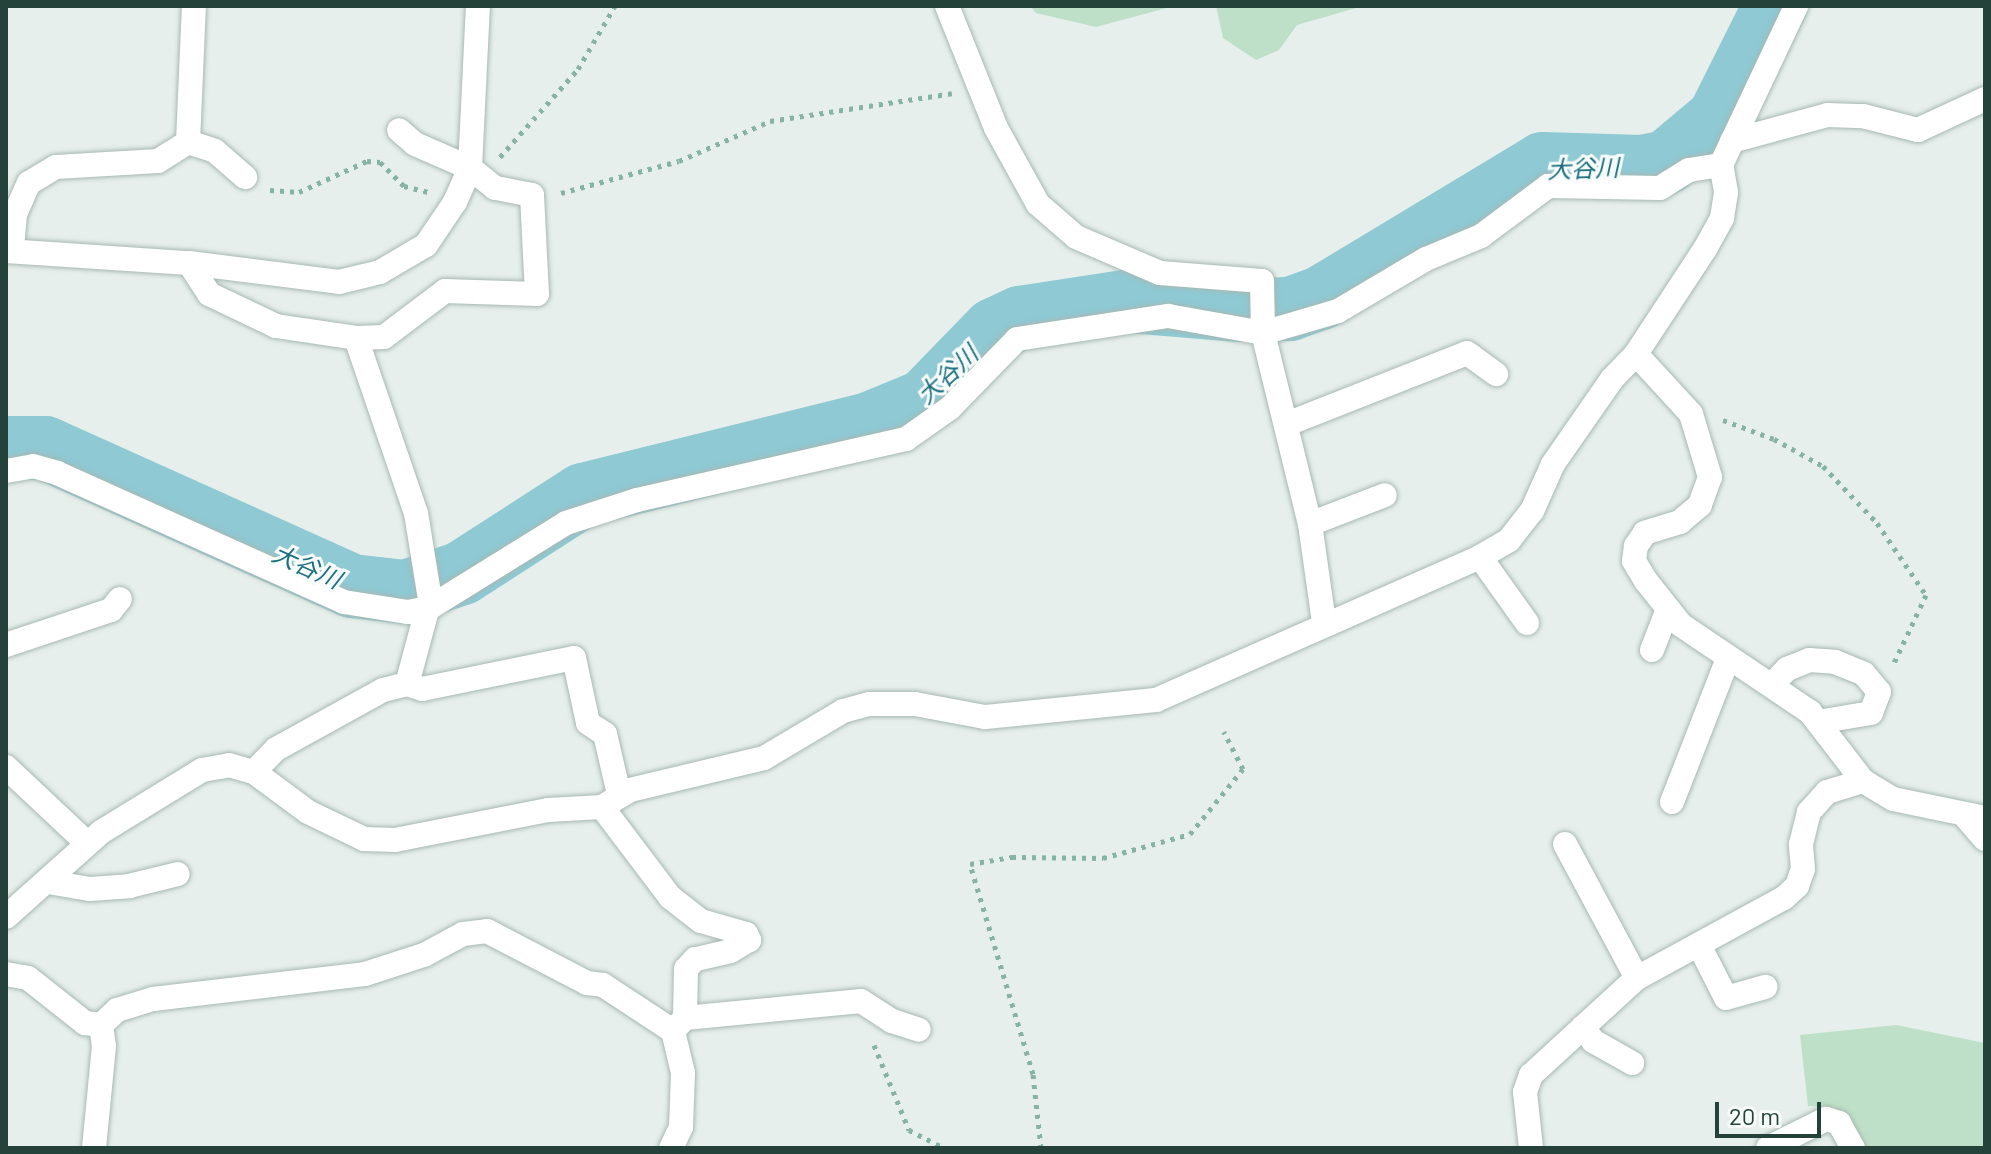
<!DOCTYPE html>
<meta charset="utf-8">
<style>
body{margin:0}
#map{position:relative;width:1991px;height:1154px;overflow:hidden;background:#e6efeb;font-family:Barlow,"Noto Sans JP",sans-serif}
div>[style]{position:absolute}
.green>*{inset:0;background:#bfe0c8}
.river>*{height:64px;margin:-32px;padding:0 32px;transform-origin:32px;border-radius:32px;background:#8ec9d4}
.path>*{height:5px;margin-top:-2.5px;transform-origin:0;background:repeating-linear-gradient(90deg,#86b3a5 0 4px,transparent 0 10px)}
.roads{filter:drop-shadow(0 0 2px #a8b8b2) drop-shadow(0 0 2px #a8b8b2)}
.minor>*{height:24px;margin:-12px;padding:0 12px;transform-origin:12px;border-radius:12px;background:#fff}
span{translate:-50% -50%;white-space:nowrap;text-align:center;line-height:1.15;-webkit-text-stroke:6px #f7fbf9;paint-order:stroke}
.water-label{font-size:24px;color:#1c6f80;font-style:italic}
.frame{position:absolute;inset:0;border:8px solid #24423a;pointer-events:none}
.scale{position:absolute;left:1715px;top:1102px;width:106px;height:36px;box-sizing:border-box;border:4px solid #24423a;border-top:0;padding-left:10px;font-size:24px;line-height:28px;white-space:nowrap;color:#24423a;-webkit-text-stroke:6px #f7fbf9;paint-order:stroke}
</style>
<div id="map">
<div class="green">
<i style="clip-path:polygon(1030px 6px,1174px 6px,1096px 27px,1036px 13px)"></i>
<i style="clip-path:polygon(1216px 6px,1363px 6px,1297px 25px,1279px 50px,1256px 60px,1223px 38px)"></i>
<i style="clip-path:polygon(1896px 1025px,1985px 1043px,1985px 1148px,1863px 1148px,1854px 1129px,1834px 1107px,1808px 1106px,1800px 1035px)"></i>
</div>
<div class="river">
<i style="left:6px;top:448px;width:39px"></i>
<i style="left:45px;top:448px;width:337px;rotate:24.2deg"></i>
<i style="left:352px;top:586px;width:53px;rotate:6.5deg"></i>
<i style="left:405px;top:592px;width:60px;rotate:-18.4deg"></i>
<i style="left:462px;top:573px;width:144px;rotate:-32.8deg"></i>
<i style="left:583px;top:495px;width:295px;rotate:-13.9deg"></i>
<i style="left:869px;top:424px;width:61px;rotate:-22.3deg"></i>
<i style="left:925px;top:401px;width:99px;rotate:-45.8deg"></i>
<i style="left:994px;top:330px;width:29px;rotate:-25deg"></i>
<i style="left:1020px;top:318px;width:111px;rotate:-8.8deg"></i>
<i style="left:1130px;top:301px;width:110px;rotate:4.7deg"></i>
<i style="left:1240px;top:310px;width:50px;rotate:-1.1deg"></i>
<i style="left:1290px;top:309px;width:33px;rotate:-20deg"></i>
<i style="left:1321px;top:298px;width:259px;rotate:-31.1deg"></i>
<i style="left:1543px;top:164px;width:99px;rotate:1.7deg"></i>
<i style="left:1642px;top:167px;width:25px;rotate:-11deg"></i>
<i style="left:1667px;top:162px;width:68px;rotate:-40.2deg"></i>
<i style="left:1719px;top:118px;width:125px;rotate:-63.4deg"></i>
</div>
<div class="path">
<i style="left:500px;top:157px;width:118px;rotate:-48.4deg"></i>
<i style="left:578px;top:69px;width:73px;rotate:-59.6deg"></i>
<i style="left:270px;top:190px;width:29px;rotate:4deg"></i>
<i style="left:299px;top:192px;width:75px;rotate:-24.5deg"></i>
<i style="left:367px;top:161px;width:13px;rotate:4deg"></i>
<i style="left:380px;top:162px;width:34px;rotate:45deg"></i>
<i style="left:404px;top:186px;width:25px;rotate:14deg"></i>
<i style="left:561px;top:193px;width:122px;rotate:-15.2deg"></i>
<i style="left:679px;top:161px;width:99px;rotate:-23.7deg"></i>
<i style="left:770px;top:121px;width:184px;rotate:-8.7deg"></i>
<i style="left:1723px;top:420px;width:54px;rotate:20.4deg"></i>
<i style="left:1774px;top:439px;width:56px;rotate:28.9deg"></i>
<i style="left:1823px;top:466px;width:79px;rotate:46.5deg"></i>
<i style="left:1877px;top:523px;width:87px;rotate:55.8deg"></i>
<i style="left:1926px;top:595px;width:77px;rotate:115.2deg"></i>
<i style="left:874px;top:1045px;width:92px;rotate:67.6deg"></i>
<i style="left:909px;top:1130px;width:39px;rotate:27deg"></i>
<i style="left:1041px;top:1148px;width:74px;rotate:-96.2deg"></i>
<i style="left:1033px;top:1074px;width:219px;rotate:-106.7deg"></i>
<i style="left:970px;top:864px;width:43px;rotate:-9.5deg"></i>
<i style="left:1012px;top:857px;width:91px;rotate:0.6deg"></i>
<i style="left:1103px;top:858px;width:90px;rotate:-15.4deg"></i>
<i style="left:1190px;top:834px;width:84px;rotate:-50.8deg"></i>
<i style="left:1243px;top:769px;width:42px;rotate:-117.2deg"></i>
</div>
<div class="roads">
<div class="minor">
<i style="left:947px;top:6px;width:131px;rotate:68.1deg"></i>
<i style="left:996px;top:128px;width:87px;rotate:61.1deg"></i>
<i style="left:1038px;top:204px;width:50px;rotate:41deg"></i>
<i style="left:1076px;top:237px;width:91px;rotate:23.2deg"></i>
<i style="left:1160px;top:273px;width:102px;rotate:4.5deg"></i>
<i style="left:1262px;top:281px;width:52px;rotate:88.9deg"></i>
<i style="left:1263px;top:333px;width:197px;rotate:76.2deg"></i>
<i style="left:1310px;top:524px;width:99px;rotate:81.9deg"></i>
<i style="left:1732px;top:141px;width:99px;rotate:-15.2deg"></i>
<i style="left:1828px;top:115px;width:35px;rotate:2deg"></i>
<i style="left:1863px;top:116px;width:57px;rotate:14.3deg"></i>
<i style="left:1918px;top:130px;width:74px;rotate:-24.8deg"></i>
<i style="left:188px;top:142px;width:28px;rotate:18deg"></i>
<i style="left:215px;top:151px;width:40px;rotate:41deg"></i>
<i style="left:12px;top:248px;width:34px;rotate:-85deg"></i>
<i style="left:15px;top:214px;width:34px;rotate:-66deg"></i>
<i style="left:29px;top:183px;width:31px;rotate:-31deg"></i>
<i style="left:56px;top:167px;width:102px;rotate:-3.4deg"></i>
<i style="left:158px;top:161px;width:36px;rotate:-32deg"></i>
<i style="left:188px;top:142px;width:136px;rotate:-87.5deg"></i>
<i style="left:6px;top:251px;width:183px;rotate:3.8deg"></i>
<i style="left:189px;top:263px;width:151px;rotate:7.2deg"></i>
<i style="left:339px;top:282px;width:42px;rotate:-13.7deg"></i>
<i style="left:380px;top:272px;width:53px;rotate:-30.4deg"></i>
<i style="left:426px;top:245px;width:52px;rotate:-56deg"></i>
<i style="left:455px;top:202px;width:37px;rotate:-66deg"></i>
<i style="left:470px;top:168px;width:162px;rotate:-87.2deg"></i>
<i style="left:189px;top:263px;width:37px;rotate:57deg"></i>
<i style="left:209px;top:294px;width:74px;rotate:25.5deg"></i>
<i style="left:276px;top:326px;width:81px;rotate:8.5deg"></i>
<i style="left:356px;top:338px;width:185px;rotate:71.1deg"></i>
<i style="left:416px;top:513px;width:87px;rotate:80.8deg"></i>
<i style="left:430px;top:599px;width:88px;rotate:105.1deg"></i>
<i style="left:407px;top:684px;width:25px;rotate:166deg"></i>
<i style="left:383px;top:690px;width:122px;rotate:151.1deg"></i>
<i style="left:276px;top:749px;width:32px;rotate:134deg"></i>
<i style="left:356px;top:338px;width:28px;rotate:-2deg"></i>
<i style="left:384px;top:337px;width:76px;rotate:-37deg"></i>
<i style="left:445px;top:291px;width:92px;rotate:1.9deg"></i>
<i style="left:537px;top:294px;width:99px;rotate:-92.9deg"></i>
<i style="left:532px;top:195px;width:38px;rotate:-169deg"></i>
<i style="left:495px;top:188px;width:32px;rotate:-141deg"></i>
<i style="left:470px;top:168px;width:60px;rotate:-156.4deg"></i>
<i style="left:415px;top:144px;width:21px;rotate:-139deg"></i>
<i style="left:1636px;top:354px;width:81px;rotate:47.5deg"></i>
<i style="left:1691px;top:414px;width:66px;rotate:73.2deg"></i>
<i style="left:1710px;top:477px;width:30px;rotate:110deg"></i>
<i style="left:1700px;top:505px;width:26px;rotate:140deg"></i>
<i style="left:1680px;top:522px;width:37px;rotate:163deg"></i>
<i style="left:1645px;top:533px;width:16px;rotate:125deg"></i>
<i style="left:1636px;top:546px;width:15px;rotate:98deg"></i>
<i style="left:1634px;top:561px;width:23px;rotate:59deg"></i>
<i style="left:1646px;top:581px;width:56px;rotate:51.5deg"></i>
<i style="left:1681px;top:625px;width:156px;rotate:34deg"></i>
<i style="left:1810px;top:712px;width:87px;rotate:52.5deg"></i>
<i style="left:1863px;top:781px;width:35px;rotate:31deg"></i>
<i style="left:1893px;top:799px;width:94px;rotate:11.7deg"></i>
<i style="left:1287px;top:424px;width:193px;rotate:-21.5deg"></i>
<i style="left:1467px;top:353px;width:36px;rotate:36deg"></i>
<i style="left:6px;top:471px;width:27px;rotate:-10deg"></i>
<i style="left:33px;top:466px;width:25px;rotate:16deg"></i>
<i style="left:57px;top:473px;width:315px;rotate:24.2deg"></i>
<i style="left:344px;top:602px;width:65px;rotate:8.9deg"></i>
<i style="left:408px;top:612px;width:21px;rotate:-11deg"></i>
<i style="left:429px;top:608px;width:161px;rotate:-31.8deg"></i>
<i style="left:566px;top:523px;width:75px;rotate:-17.9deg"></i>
<i style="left:637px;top:500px;width:276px;rotate:-12.8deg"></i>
<i style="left:906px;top:439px;width:54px;rotate:-35.2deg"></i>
<i style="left:950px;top:408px;width:96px;rotate:-45.8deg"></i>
<i style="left:1017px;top:339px;width:153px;rotate:-8.7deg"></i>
<i style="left:1168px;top:316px;width:97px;rotate:10.1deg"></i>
<i style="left:1263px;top:333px;width:78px;rotate:-16.3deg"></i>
<i style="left:1338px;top:311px;width:102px;rotate:-30.6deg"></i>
<i style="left:1426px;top:259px;width:60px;rotate:-22.7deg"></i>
<i style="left:1481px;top:236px;width:84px;rotate:-36.7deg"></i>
<i style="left:1548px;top:186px;width:112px;rotate:1deg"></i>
<i style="left:1660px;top:188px;width:34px;rotate:-32deg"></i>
<i style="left:1689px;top:170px;width:32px;rotate:-9deg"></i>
<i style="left:1310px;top:524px;width:80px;rotate:-21.1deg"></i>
<i style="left:1480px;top:557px;width:81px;rotate:54.5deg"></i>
<i style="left:6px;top:645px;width:111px;rotate:-18.4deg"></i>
<i style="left:111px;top:610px;width:14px;rotate:-51deg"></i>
<i style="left:1652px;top:650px;width:44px;rotate:-68.7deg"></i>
<i style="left:407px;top:684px;width:16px;rotate:18deg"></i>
<i style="left:422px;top:689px;width:155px;rotate:-11.5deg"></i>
<i style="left:574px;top:658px;width:66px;rotate:77.8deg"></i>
<i style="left:588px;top:723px;width:20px;rotate:33deg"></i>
<i style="left:605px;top:734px;width:62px;rotate:76.9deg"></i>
<i style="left:1772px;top:685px;width:22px;rotate:-47deg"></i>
<i style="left:1787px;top:669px;width:24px;rotate:-22deg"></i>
<i style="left:1809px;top:660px;width:26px;rotate:4deg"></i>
<i style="left:1835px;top:662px;width:31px;rotate:22deg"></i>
<i style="left:1864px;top:674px;width:23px;rotate:50deg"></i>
<i style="left:1879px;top:692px;width:22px;rotate:111deg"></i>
<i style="left:1871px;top:713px;width:54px;rotate:170.4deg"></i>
<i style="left:6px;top:767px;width:111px;rotate:43.2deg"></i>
<i style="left:1672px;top:802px;width:151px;rotate:-68.7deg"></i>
<i style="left:602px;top:807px;width:113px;rotate:52.9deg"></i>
<i style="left:670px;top:897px;width:39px;rotate:38deg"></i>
<i style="left:701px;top:921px;width:47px;rotate:16.1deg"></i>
<i style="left:746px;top:934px;width:7px;rotate:63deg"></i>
<i style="left:749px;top:940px;width:21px;rotate:149deg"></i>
<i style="left:731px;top:951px;width:37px;rotate:167deg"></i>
<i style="left:695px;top:959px;width:13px;rotate:132deg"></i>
<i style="left:686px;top:969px;width:49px;rotate:91.2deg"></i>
<i style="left:685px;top:1018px;width:18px;rotate:133deg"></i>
<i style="left:673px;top:1031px;width:43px;rotate:76.6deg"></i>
<i style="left:683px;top:1073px;width:54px;rotate:92.1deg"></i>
<i style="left:681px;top:1127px;width:23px;rotate:115deg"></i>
<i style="left:1963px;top:814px;width:33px;rotate:49deg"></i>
<i style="left:1565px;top:844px;width:152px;rotate:61.8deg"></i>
<i style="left:48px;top:882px;width:43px;rotate:9.5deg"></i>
<i style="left:90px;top:889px;width:39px;rotate:-4deg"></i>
<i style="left:129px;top:886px;width:50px;rotate:-13.8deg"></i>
<i style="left:6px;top:917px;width:127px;rotate:-41.8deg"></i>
<i style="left:101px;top:832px;width:119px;rotate:-31.5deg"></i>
<i style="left:202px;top:770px;width:27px;rotate:-10deg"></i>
<i style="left:229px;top:765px;width:26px;rotate:16deg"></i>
<i style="left:254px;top:772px;width:67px;rotate:36.5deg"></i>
<i style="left:308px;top:812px;width:62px;rotate:25.7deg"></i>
<i style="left:364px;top:839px;width:31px;rotate:2deg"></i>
<i style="left:395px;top:840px;width:156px;rotate:-11.1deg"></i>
<i style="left:548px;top:810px;width:54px;rotate:-3.2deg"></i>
<i style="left:602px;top:807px;width:33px;rotate:-31deg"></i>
<i style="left:630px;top:790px;width:138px;rotate:-13.4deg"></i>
<i style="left:764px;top:758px;width:92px;rotate:-30.7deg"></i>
<i style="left:843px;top:711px;width:27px;rotate:-15deg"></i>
<i style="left:869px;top:704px;width:46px"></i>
<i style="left:915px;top:704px;width:71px;rotate:10.5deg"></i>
<i style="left:985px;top:717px;width:172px;rotate:-5.7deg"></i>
<i style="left:1156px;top:700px;width:354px;rotate:-23.8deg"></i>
<i style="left:1480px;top:557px;width:34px;rotate:-30deg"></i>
<i style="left:1509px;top:540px;width:37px;rotate:-52deg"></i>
<i style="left:1532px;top:511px;width:51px;rotate:-65.9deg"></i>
<i style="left:1553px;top:464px;width:103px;rotate:-55.2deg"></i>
<i style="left:1612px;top:379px;width:35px;rotate:-46deg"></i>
<i style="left:1636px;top:354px;width:126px;rotate:-56.7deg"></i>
<i style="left:1705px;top:249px;width:35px;rotate:-61deg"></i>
<i style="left:1722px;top:218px;width:26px;rotate:-81deg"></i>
<i style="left:1726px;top:192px;width:27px;rotate:-100deg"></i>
<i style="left:1721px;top:165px;width:176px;rotate:-64.7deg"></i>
<i style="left:1699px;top:945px;width:59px;rotate:63deg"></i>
<i style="left:1726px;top:998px;width:41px;rotate:-15.8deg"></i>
<i style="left:6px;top:974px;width:22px;rotate:10deg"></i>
<i style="left:28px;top:978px;width:73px;rotate:38.3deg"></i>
<i style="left:85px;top:1023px;width:16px;rotate:7deg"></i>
<i style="left:101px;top:1025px;width:21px;rotate:82deg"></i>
<i style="left:104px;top:1046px;width:102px;rotate:95.6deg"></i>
<i style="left:685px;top:1018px;width:177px;rotate:-5.5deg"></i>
<i style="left:861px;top:1001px;width:37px;rotate:33deg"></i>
<i style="left:892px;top:1021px;width:28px;rotate:18deg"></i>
<i style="left:101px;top:1025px;width:22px;rotate:-43deg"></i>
<i style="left:117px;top:1010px;width:38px;rotate:-17deg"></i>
<i style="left:153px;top:999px;width:213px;rotate:-6.7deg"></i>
<i style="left:365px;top:974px;width:62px;rotate:-17.9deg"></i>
<i style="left:424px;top:955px;width:44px;rotate:-28.3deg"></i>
<i style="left:463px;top:934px;width:24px;rotate:-7deg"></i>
<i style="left:487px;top:931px;width:113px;rotate:27.5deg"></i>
<i style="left:587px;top:983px;width:16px;rotate:7deg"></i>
<i style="left:603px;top:985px;width:84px;rotate:33.3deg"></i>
<i style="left:1583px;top:1027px;width:17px;rotate:54deg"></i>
<i style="left:1593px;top:1041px;width:45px;rotate:29.4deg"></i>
<i style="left:1531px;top:1148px;width:56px;rotate:-96.1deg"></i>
<i style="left:1525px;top:1092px;width:18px;rotate:-71deg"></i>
<i style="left:1531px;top:1075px;width:144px;rotate:-42.5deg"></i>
<i style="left:1637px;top:978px;width:167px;rotate:-28.6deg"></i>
<i style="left:1784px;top:898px;width:18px;rotate:-43deg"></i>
<i style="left:1797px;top:886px;width:18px;rotate:-71deg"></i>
<i style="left:1803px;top:869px;width:25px;rotate:-95deg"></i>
<i style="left:1801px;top:844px;width:33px;rotate:-76deg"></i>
<i style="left:1809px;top:812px;width:27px;rotate:-48deg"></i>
<i style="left:1827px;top:792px;width:38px;rotate:-17deg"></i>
<i style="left:1768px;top:1148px;width:65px;rotate:-26.6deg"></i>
<i style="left:1826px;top:1119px;width:14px;rotate:17deg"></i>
<i style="left:1839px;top:1123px;width:29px;rotate:61deg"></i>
</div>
</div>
<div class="water-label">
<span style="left:1583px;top:168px;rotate:-2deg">大谷川</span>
<span style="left:947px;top:374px;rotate:-43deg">大谷川</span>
<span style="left:307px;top:566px;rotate:24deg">大谷川</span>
</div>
<div class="frame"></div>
<div class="scale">20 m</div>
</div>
